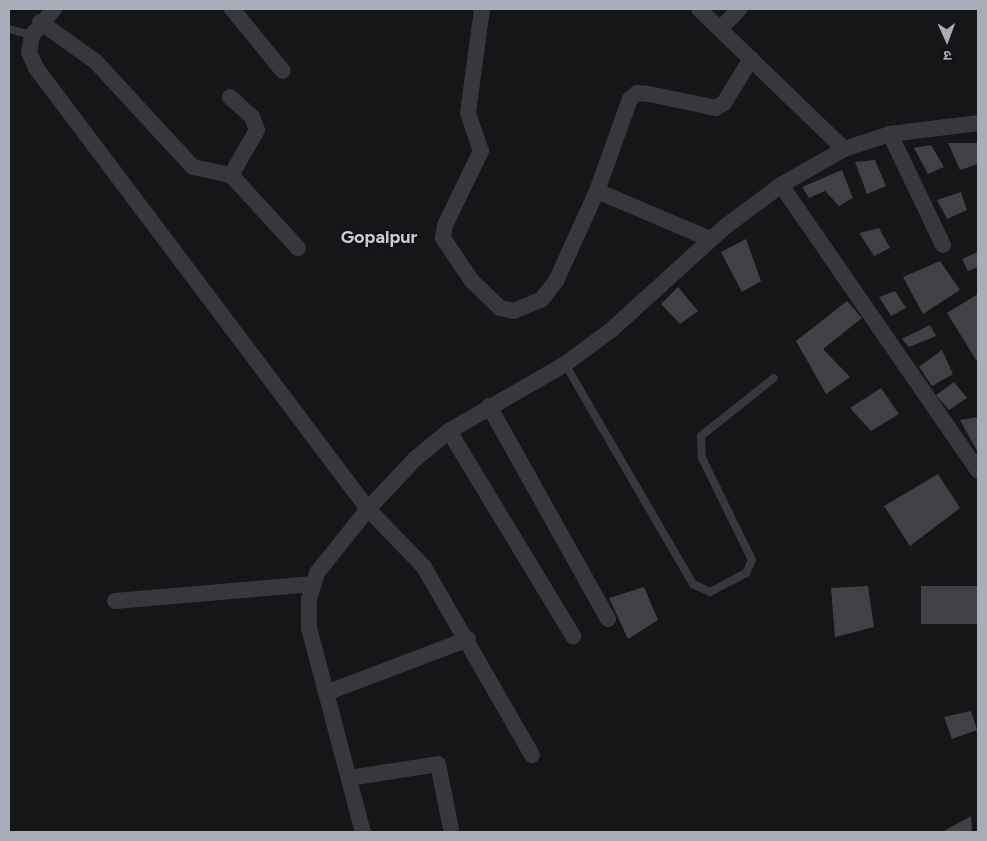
<!DOCTYPE html>
<meta charset="utf-8">
<style>
body{margin:0}
#map{position:relative;width:987px;height:841px;overflow:hidden;background:#161618;font-family:Figtree,"Noto Sans Devanagari",sans-serif}
div>[style]{position:absolute}
.building>*{inset:0;background:#404145;transform-origin:0 0}
.lane>*{height:8px;margin:-4px;padding:0 4px;transform-origin:4px;border-radius:4px;background:#37383d}
.street>*{height:16px;margin:-8px;padding:0 8px;transform-origin:8px;border-radius:8px;background:#37383d}
span{translate:-50% -50%;white-space:nowrap;text-align:center;line-height:1.15;-webkit-text-stroke:4px #111113;paint-order:stroke}
.quarter-label{font-size:18px;color:#c9ccd4;font-weight:700}
.frame{position:absolute;inset:0;border:10px solid #a8adb8;pointer-events:none}
.north{position:absolute;left:922px;top:15px;width:50px;height:50px;-webkit-text-stroke:4px #111113;paint-order:stroke;rotate:178deg;font-size:14px;font-weight:700;line-height:20px;text-align:center;color:#a8adb8}
.north::after{content:'';display:block;margin:auto;width:18px;height:22px;background:#a8adb8;clip-path:polygon(50% 0,100% 100%,50% 72%,0 100%)}
</style>
<div id="map">
<div class="building">
<i style="clip-path:polygon(948px 143px,978px 143px,978px 164px,960px 170px)"></i>
<i style="clip-path:polygon(931px 145px,944px 167px,928px 174px,914px 148px)"></i>
<i style="clip-path:polygon(875px 160px,886px 186px,867px 194px,855px 162px)"></i>
<i style="clip-path:polygon(842px 170px,853px 198px,839px 206px,825px 191px,809px 198px,802px 187px)"></i>
<i style="clip-path:polygon(961px 192px,967px 210px,947px 219px,937px 200px)"></i>
<i style="clip-path:polygon(879px 228px,890px 248px,874px 256px,859px 233px)"></i>
<i style="clip-path:polygon(746px 239px,761px 281px,742px 292px,721px 252px)"></i>
<i style="clip-path:polygon(978px 252px,978px 267px,968px 271px,962px 259px)"></i>
<i style="clip-path:polygon(940px 261px,960px 290px,923px 314px,903px 277px)"></i>
<i style="clip-path:polygon(678px 287px,698px 311px,680px 324px,661px 304px)"></i>
<i style="clip-path:polygon(895px 291px,906px 308px,891px 316px,879px 297px)"></i>
<i style="clip-path:polygon(978px 294px,978px 363px,947px 313px)"></i>
<i style="clip-path:polygon(847px 301px,862px 318px,823px 349px,850px 377px,826px 394px,796px 341px)"></i>
<i style="clip-path:polygon(930px 325px,936px 336px,909px 347px,902px 339px)"></i>
<i style="clip-path:polygon(942px 350px,953px 374px,932px 386px,919px 367px)"></i>
<i style="clip-path:polygon(954px 382px,967px 398px,949px 410px,936px 395px)"></i>
<i style="clip-path:polygon(881px 388px,899px 414px,871px 431px,850px 408px)"></i>
<i style="clip-path:polygon(978px 417px,978px 449px,977px 451px,960px 420px)"></i>
<i style="clip-path:polygon(938px 474px,960px 508px,910px 546px,884px 506px)"></i>
<i style="clip-path:polygon(868px 586px,874px 627px,835px 637px,831px 588px)"></i>
<i style="left:978px;top:586px;width:38px;height:57px;rotate:90deg"></i>
<i style="clip-path:polygon(644px 587px,658px 620px,628px 639px,609px 598px)"></i>
<i style="clip-path:polygon(971px 711px,977px 730px,952px 739px,944px 717px)"></i>
<i style="clip-path:polygon(971px 816px,972px 832px,942px 832px)"></i>
</div>
<div class="lane">
<i style="left:9px;top:29px;width:24px;rotate:15deg"></i>
<i style="left:565px;top:364px;width:255px;rotate:59.8deg"></i>
<i style="left:693px;top:584px;width:19px;rotate:25deg"></i>
<i style="left:710px;top:592px;width:41px;rotate:-27.8deg"></i>
<i style="left:746px;top:573px;width:14px;rotate:-65deg"></i>
<i style="left:752px;top:560px;width:114px;rotate:-116.1deg"></i>
<i style="left:702px;top:458px;width:22px;rotate:-93deg"></i>
<i style="left:701px;top:436px;width:93px;rotate:-38.5deg"></i>
</div>
<div class="street">
<i style="left:54px;top:9px;width:34px;rotate:130deg"></i>
<i style="left:32px;top:35px;width:17px;rotate:100deg"></i>
<i style="left:29px;top:52px;width:17px;rotate:66deg"></i>
<i style="left:36px;top:68px;width:552px;rotate:53.03deg"></i>
<i style="left:368px;top:509px;width:82px;rotate:128.6deg"></i>
<i style="left:317px;top:573px;width:27px;rotate:107deg"></i>
<i style="left:309px;top:599px;width:29px;rotate:90deg"></i>
<i style="left:309px;top:628px;width:211px;rotate:75.2deg"></i>
<i style="left:232px;top:9px;width:80px;rotate:50.6deg"></i>
<i style="left:482px;top:9px;width:105px;rotate:97.7deg"></i>
<i style="left:468px;top:113px;width:40px;rotate:71.1deg"></i>
<i style="left:481px;top:151px;width:82px;rotate:115.9deg"></i>
<i style="left:445px;top:225px;width:13px;rotate:99deg"></i>
<i style="left:443px;top:238px;width:52px;rotate:56deg"></i>
<i style="left:472px;top:281px;width:39px;rotate:44deg"></i>
<i style="left:500px;top:308px;width:14px;rotate:12deg"></i>
<i style="left:514px;top:311px;width:30px;rotate:-23deg"></i>
<i style="left:542px;top:299px;width:23px;rotate:-52deg"></i>
<i style="left:556px;top:281px;width:99px;rotate:-65.5deg"></i>
<i style="left:597px;top:191px;width:98px;rotate:-70.3deg"></i>
<i style="left:630px;top:99px;width:9px;rotate:-41deg"></i>
<i style="left:637px;top:93px;width:12px;rotate:5deg"></i>
<i style="left:649px;top:94px;width:68px;rotate:11.8deg"></i>
<i style="left:716px;top:108px;width:9px;rotate:-32deg"></i>
<i style="left:724px;top:103px;width:52px;rotate:-58.5deg"></i>
<i style="left:699px;top:9px;width:202px;rotate:44deg"></i>
<i style="left:844px;top:149px;width:48px;rotate:-18.1deg"></i>
<i style="left:890px;top:134px;width:89px;rotate:-7.1deg"></i>
<i style="left:40px;top:22px;width:69px;rotate:35.5deg"></i>
<i style="left:96px;top:62px;width:143px;rotate:47.3deg"></i>
<i style="left:193px;top:167px;width:39px;rotate:12deg"></i>
<i style="left:231px;top:175px;width:99px;rotate:47.5deg"></i>
<i style="left:720px;top:29px;width:28px;rotate:-46deg"></i>
<i style="left:230px;top:97px;width:30px;rotate:42deg"></i>
<i style="left:252px;top:117px;width:14px;rotate:69deg"></i>
<i style="left:257px;top:130px;width:52px;rotate:120deg"></i>
<i style="left:890px;top:134px;width:123px;rotate:64.5deg"></i>
<i style="left:781px;top:185px;width:347px;rotate:55.4deg"></i>
<i style="left:597px;top:191px;width:123px;rotate:23deg"></i>
<i style="left:489px;top:406px;width:244px;rotate:60.8deg"></i>
<i style="left:449px;top:431px;width:240px;rotate:58.8deg"></i>
<i style="left:115px;top:601px;width:199px;rotate:-4.9deg"></i>
<i style="left:326px;top:693px;width:152px;rotate:-20.8deg"></i>
<i style="left:532px;top:755px;width:217px;rotate:-119.9deg"></i>
<i style="left:424px;top:567px;width:81px;rotate:-134deg"></i>
<i style="left:368px;top:509px;width:69px;rotate:-46.8deg"></i>
<i style="left:415px;top:459px;width:44px;rotate:-39.5deg"></i>
<i style="left:449px;top:431px;width:134px;rotate:-30deg"></i>
<i style="left:565px;top:364px;width:56px;rotate:-36.3deg"></i>
<i style="left:610px;top:331px;width:156px;rotate:-42.2deg"></i>
<i style="left:726px;top:226px;width:69px;rotate:-36.7deg"></i>
<i style="left:781px;top:185px;width:73px;rotate:-29.7deg"></i>
<i style="left:349px;top:778px;width:90px;rotate:-8.9deg"></i>
<i style="left:438px;top:764px;width:66px;rotate:78.7deg"></i>
</div>
<div class="quarter-label">
<span style="left:379px;top:237px">Gopalpur</span>
</div>
<div class="frame"></div>
<div class="north">उ</div>
</div>
